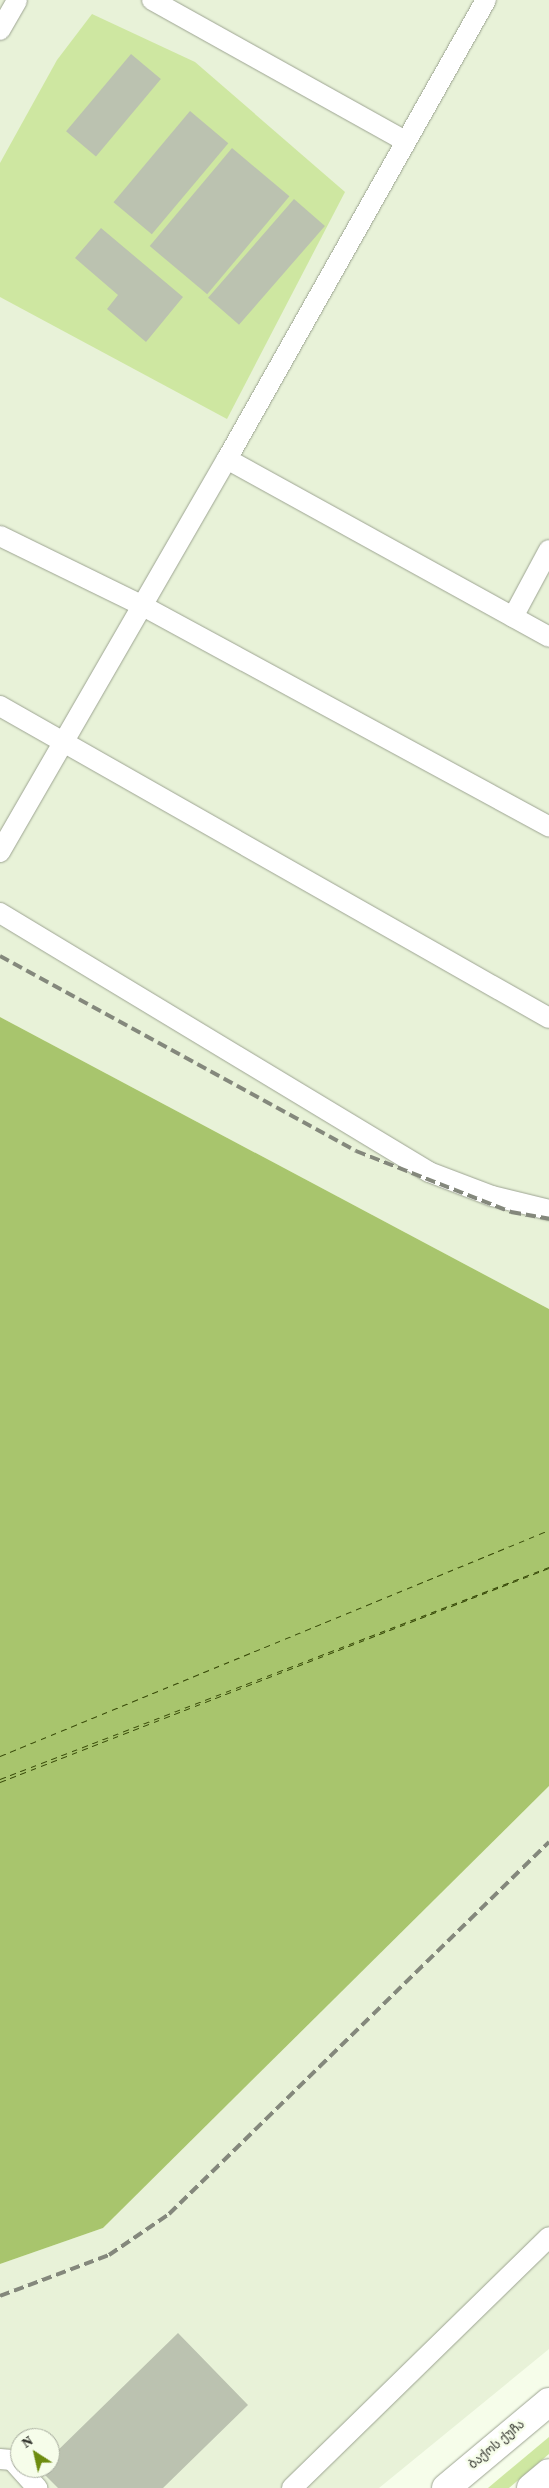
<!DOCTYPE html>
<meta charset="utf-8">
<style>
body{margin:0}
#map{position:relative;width:549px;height:2488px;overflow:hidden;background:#f6fdea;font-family:"Source Serif 4","Noto Sans Georgian",serif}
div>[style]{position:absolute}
.built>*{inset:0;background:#e8f2d8}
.green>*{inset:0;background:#cee7a1}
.water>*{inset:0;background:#a8c56d}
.ferry>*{height:1px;margin-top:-0.5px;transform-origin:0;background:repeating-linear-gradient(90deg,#394b09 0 6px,transparent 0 11px)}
.building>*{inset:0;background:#bbc2b0;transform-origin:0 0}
.roads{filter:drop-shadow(0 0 1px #9da492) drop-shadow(0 0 1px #9da492)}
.lane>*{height:20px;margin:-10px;padding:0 10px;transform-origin:10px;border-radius:10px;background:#fff}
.secondary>*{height:28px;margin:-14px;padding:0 14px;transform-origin:14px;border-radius:14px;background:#fff}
.rail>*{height:4px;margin-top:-2px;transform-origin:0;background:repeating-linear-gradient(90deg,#84887c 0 10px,transparent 0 15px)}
span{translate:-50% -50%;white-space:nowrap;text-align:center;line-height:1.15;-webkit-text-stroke:5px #f6fdea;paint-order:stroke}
.street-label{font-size:12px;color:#31332c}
.north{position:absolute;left:10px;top:2428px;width:50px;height:50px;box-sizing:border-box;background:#f6fdea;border:1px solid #a7ac9e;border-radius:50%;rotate:325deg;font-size:14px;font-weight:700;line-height:20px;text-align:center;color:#31332c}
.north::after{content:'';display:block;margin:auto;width:18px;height:22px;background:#6d8c0f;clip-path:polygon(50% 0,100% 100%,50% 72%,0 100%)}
</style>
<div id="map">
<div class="built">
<i style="clip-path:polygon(0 0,549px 0,549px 1309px,0 1017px)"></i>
<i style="clip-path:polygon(evenodd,549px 1786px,549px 2349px,379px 2488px,0 2488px,0 2264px,103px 2228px,549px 1786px,20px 2438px,50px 2438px,50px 2468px,20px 2468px,20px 2438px)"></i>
</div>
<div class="green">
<i style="clip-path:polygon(92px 14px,195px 62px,345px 192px,227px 419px,0 297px,0 163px,57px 60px)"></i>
<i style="clip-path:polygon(549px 2437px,549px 2454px,509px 2488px,488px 2488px)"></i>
</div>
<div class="water">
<i style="clip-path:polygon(0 1017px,549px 1309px,549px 1786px,103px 2228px,0 2264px)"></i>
</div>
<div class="ferry">
<i style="left:0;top:1756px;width:594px;rotate:-22.37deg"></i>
<i style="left:0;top:1779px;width:589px;rotate:-21.11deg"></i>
<i style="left:0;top:1782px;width:589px;rotate:-21.3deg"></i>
</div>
<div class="building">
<i style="left:131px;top:54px;width:39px;height:101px;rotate:40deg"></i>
<i style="left:190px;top:111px;width:50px;height:119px;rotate:40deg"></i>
<i style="left:232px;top:148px;width:75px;height:128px;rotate:40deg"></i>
<i style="left:294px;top:199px;width:41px;height:131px;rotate:41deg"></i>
<i style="clip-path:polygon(101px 228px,183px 297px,146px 342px,107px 309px,118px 295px,75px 258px)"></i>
<i style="clip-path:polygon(178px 2333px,248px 2405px,163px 2488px,58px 2488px,38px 2468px,50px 2468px,50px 2458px)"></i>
</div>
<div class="roads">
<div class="lane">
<i style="left:152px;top:0;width:290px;rotate:29.1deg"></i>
<i style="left:0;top:30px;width:34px;rotate:-60deg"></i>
<i style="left:227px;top:459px;width:368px;rotate:28.9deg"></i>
<i style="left:0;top:536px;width:159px;rotate:26.1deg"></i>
<i style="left:143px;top:606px;width:462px;rotate:28.5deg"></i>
<i style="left:513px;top:617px;width:76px;rotate:-61.8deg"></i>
<i style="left:0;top:706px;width:631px;rotate:29.61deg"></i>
<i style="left:0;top:852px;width:454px;rotate:-60deg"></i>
<i style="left:227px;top:459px;width:527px;rotate:-60.57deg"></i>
<i style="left:0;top:913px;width:501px;rotate:31.12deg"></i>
<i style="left:429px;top:1172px;width:67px;rotate:20.9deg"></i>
<i style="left:492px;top:1196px;width:59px;rotate:13.8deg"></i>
<i style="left:0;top:2459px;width:12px;rotate:5deg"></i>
<i style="left:12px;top:2460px;width:38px;rotate:48deg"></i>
<i style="left:292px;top:2488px;width:359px;rotate:-44.3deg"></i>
</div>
<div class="secondary">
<i style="left:446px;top:2488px;width:134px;rotate:-39.9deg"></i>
<i style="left:531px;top:2488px;width:23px;rotate:-40deg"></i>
</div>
</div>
<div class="rail">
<i style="left:0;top:956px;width:406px;rotate:28.7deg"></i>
<i style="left:356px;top:1151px;width:167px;rotate:21.5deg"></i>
<i style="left:511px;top:1212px;width:39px;rotate:10deg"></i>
<i style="left:0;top:2296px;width:116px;rotate:-20.6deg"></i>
<i style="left:109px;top:2255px;width:73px;rotate:-34.3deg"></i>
<i style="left:169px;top:2214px;width:532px;rotate:-44.39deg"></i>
</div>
<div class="street-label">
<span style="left:497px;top:2445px;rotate:-40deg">ბაქოს ქუჩა</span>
</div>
<div class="north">N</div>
</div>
